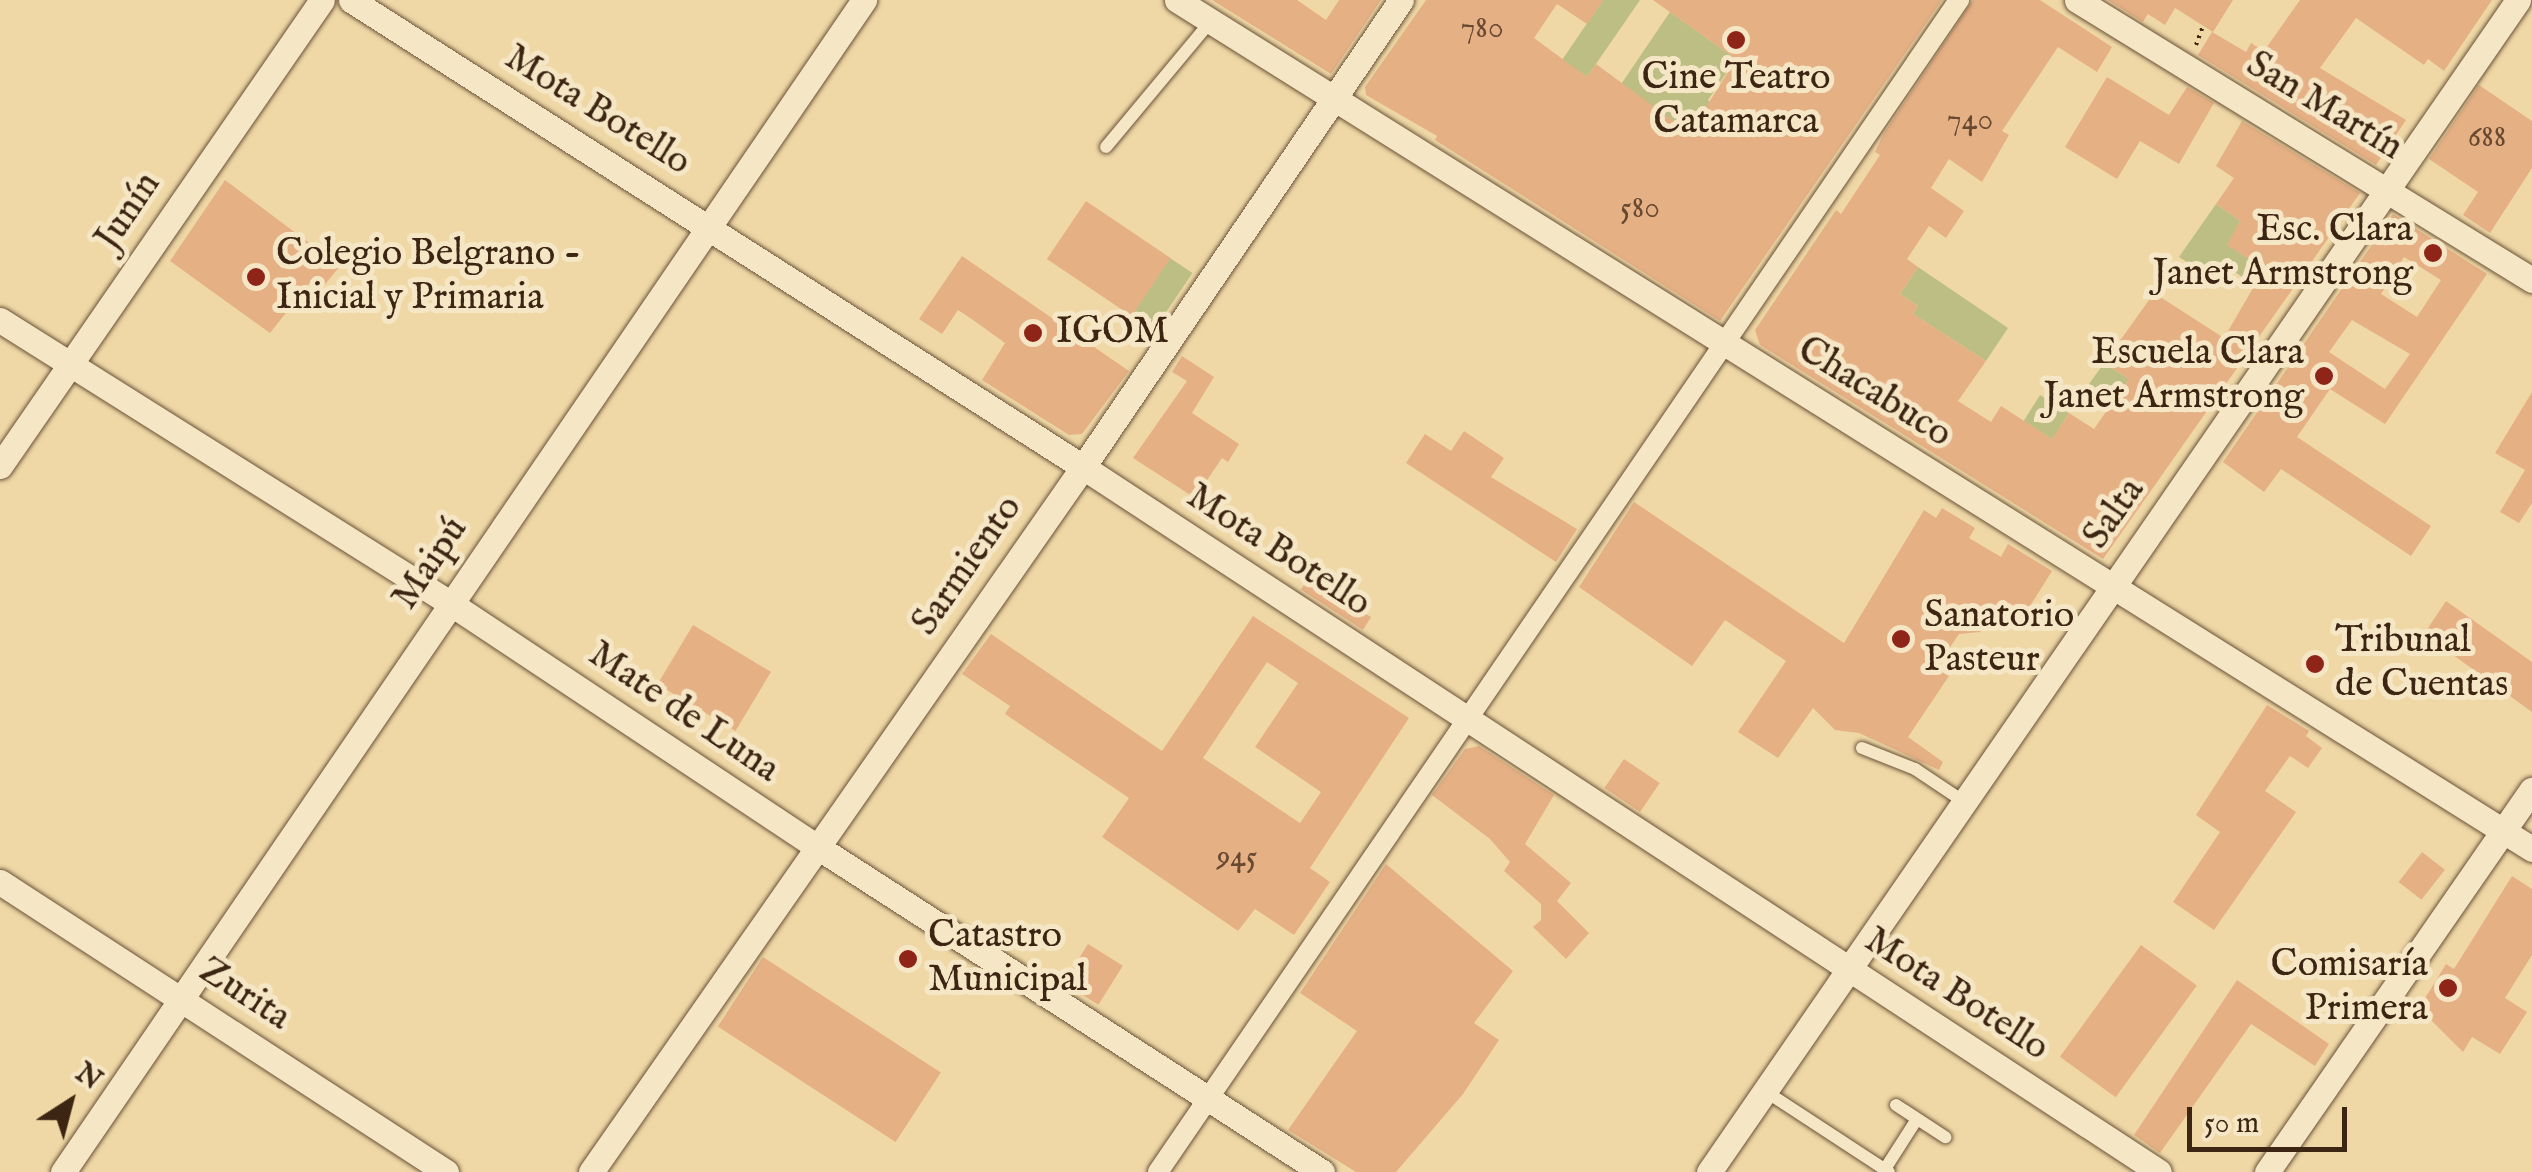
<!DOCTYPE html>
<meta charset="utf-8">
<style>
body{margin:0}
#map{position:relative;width:2532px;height:1172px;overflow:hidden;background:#efd8a6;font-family:"IM FELL English",serif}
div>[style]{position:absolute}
.green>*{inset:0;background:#bcbe84;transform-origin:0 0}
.building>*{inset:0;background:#e6b085;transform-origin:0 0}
.path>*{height:4px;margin-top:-2px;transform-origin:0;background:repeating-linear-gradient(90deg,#3d2513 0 2.5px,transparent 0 7.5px)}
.roads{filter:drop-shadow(0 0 2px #6a5238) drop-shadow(0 0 2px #6a5238)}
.service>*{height:12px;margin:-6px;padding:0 6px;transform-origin:6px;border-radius:6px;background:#f5e6c5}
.pedestrian>*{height:20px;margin:-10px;padding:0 10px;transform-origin:10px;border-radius:10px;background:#f5e6c5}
.minor>*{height:25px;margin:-12.5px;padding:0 12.5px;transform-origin:12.5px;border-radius:12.5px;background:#f5e6c5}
.dots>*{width:28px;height:28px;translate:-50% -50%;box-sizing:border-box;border:5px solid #f5e6c5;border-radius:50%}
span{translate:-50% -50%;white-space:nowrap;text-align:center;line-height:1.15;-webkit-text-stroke:10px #f5e6c5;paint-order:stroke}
.number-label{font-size:32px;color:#674830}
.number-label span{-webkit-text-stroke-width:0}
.poi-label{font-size:38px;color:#3d2513}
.right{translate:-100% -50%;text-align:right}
.left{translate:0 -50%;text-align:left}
.street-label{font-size:38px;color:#3d2513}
.north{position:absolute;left:20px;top:1052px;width:100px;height:100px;-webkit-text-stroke:8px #f5e6c5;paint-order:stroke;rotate:36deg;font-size:28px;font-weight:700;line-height:40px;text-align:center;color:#3d2513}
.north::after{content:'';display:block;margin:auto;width:35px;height:45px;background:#3d2513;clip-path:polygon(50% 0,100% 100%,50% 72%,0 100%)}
.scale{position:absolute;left:2187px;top:1107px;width:160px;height:45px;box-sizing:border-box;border:5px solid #3d2513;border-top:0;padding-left:12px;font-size:30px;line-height:35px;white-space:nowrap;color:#3d2513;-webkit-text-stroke:8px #f5e6c5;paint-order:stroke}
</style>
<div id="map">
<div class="green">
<i style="clip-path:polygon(1603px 0,1640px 0,1587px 77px,1562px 60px)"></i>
<i style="clip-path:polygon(1670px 12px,1736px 59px,1708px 100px,1712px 104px,1692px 140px,1607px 105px)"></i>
<i style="clip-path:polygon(2216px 204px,2240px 221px,2228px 245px,2264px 269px,2253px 284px,2218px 261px,2207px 275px,2179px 257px)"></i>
<i style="left:1170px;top:258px;width:27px;height:72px;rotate:34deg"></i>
<i style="clip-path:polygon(1918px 267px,2008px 328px,1986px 361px,1913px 314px,1918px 306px,1900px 294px)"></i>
<i style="clip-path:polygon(2104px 363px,2149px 392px,2141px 404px,2120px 391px,2109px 407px,2084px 391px)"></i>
<i style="left:2040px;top:395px;width:34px;height:31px;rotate:32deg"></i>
</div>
<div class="building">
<i style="clip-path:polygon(1212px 0,1297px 0,1326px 20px,1339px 0,1381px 0,1331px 74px)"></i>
<i style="clip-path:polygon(1426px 0,1603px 0,1587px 24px,1557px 4px,1534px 38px,1587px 77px,1596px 64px,1690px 133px,1736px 59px,1653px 0,1942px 0,1720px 321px,1435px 140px,1437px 136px,1366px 95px,1365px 87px)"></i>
<i style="clip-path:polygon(1973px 0,2040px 0,2112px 47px,2097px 72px,2058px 47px,2002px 131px,2009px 135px,1982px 182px,1949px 159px,1931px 188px,1964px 211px,1946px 238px,1929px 226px,1907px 259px,1918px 267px,1900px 294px,1918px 306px,1913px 314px,1986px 361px,1958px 401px,1991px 422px,2001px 406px,2052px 439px,2069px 413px,2094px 429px,2129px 379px,2104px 363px,2154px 293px,2224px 338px,2264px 269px,2227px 245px,2240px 221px,2216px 204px,2234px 178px,2216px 166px,2242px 121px,2360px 193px,2103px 559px,1760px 345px,1755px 330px,1836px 210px,1841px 214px,1880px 155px,1875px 152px,1884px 133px)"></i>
<i style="clip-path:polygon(2108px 0,2233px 0,2213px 32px,2175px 8px,2165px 25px,2148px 14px,2143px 22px)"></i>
<i style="clip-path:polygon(2300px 0,2492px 0,2444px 71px,2428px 59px,2424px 65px,2356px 18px,2320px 68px,2406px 120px,2376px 165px,2198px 55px,2212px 32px,2246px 52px,2251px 43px,2264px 51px)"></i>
<i style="clip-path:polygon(2107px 77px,2169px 115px,2187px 87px,2214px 103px,2179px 164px,2140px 141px,2117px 179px,2065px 147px)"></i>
<i style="clip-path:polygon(2479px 85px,2532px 121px,2532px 168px,2490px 233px,2463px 215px,2478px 192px,2429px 159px)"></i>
<i style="clip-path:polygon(225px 180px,340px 266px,322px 288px,312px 280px,270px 333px,170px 261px)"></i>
<i style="left:1086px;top:201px;width:102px;height:70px;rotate:34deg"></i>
<i style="clip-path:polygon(evenodd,2393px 214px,2487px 274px,2385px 424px,2330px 389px,2297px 437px,2431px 526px,2411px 556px,2281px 469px,2264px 492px,2223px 462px,2393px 214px,2404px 257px,2441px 280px,2417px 317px,2381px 294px,2404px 257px,2393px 214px,2352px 320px,2410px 354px,2385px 389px,2329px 352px,2352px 320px)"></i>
<i style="clip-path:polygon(962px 256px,1129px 371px,1082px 434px,1069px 435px,982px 380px,1005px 343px,973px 320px,958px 310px,942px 334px,919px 319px)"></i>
<i style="clip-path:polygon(1182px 356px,1214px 377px,1192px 413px,1239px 444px,1228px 462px,1222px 458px,1195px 498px,1133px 458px,1187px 381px,1172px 372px)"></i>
<i style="clip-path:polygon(2532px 392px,2532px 503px,2519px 523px,2500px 512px,2525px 470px,2495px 453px)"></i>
<i style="clip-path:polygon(1464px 431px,1504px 458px,1491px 477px,1577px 529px,1556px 562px,1406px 463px,1425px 434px,1451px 451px)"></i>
<i style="clip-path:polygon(1634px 502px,1844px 643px,1924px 510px,1936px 518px,1942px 508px,1975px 528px,1969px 538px,2001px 557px,2008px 544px,2052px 571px,2015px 630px,1991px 614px,1980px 632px,1959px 634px,1936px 668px,1949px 676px,1908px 737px,1943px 762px,1939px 770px,1859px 733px,1835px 730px,1813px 708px,1778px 758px,1738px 732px,1786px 661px,1725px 620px,1692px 666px,1579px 587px)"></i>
<i style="left:1309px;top:577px;width:74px;height:15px;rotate:33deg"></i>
<i style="clip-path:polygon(2446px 601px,2532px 662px,2532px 712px,2424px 634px)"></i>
<i style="clip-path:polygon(evenodd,1253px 616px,1409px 718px,1310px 868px,1330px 882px,1294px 935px,1255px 909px,1238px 931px,1102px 837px,1129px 798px,1005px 714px,1010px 706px,962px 674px,991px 634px,1162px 751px,1253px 616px,1267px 662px,1298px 683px,1255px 747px,1321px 792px,1300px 823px,1203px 758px,1267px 662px)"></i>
<i style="left:693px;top:625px;width:91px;height:69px;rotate:31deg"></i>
<i style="clip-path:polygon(2267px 705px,2309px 731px,2306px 736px,2322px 748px,2308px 768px,2290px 756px,2265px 791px,2296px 812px,2214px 930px,2173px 902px,2220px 832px,2196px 815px)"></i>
<i style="clip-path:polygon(1479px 746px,1554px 795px,1525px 844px,1571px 883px,1557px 901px,1589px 933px,1566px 959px,1533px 927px,1541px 920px,1541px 904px,1504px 871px,1510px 862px,1490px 839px,1432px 795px,1465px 749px)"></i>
<i style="left:1624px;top:759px;width:43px;height:35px;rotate:34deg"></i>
<i style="left:2422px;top:852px;width:29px;height:38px;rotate:38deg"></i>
<i style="clip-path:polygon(1386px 864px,1513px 971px,1474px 1023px,1499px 1040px,1463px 1094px,1396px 1172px,1356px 1172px,1288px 1130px,1357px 1031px,1300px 993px)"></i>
<i style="clip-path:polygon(2512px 876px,2532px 889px,2532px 955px,2505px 998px,2527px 1012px,2500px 1054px,2472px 1037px,2463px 1052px,2419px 1008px,2446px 964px,2454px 969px)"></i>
<i style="left:1088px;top:944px;width:41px;height:46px;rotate:32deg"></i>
<i style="left:2141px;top:945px;width:69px;height:138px;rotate:36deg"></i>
<i style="left:763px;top:957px;width:212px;height:83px;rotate:33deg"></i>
<i style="clip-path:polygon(2237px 980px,2329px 1044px,2315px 1066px,2251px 1024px,2160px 1153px,2134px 1135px)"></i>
</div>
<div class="path">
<i style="left:2196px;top:45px;width:20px;rotate:-70deg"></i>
</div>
<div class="roads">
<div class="service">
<i style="left:1106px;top:147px;width:164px;rotate:-50.2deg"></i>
<i style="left:1862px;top:748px;width:57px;rotate:21.6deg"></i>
<i style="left:1915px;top:769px;width:58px;rotate:33.7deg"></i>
<i style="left:1765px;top:1091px;width:148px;rotate:33.2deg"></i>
<i style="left:1896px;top:1105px;width:59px;rotate:33.1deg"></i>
<i style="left:1885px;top:1169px;width:59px;rotate:-57.4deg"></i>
</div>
<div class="pedestrian">
<i style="left:1158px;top:1172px;width:1420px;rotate:-55.65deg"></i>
</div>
<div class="minor">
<i style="left:351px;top:0;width:868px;rotate:32.54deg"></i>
<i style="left:1083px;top:467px;width:1286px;rotate:33.23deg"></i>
<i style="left:1177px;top:0;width:1599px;rotate:32.07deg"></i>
<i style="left:2077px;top:0;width:534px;rotate:31.61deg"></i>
<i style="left:0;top:320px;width:532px;rotate:32.17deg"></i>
<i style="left:450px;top:603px;width:439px;rotate:33.6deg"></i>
<i style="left:816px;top:846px;width:602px;rotate:32.79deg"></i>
<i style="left:0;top:466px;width:566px;rotate:-55.36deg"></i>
<i style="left:0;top:882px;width:532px;rotate:33.03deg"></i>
<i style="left:63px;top:1172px;width:1420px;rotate:-55.65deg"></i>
<i style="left:591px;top:1172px;width:860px;rotate:-55.09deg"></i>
<i style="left:1083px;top:467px;width:565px;rotate:-55.75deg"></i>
<i style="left:1709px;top:1172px;width:1424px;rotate:-55.38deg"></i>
<i style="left:2267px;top:1172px;width:465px;rotate:-55.3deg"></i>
</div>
</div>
<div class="dots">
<i style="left:1736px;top:40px;background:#8f2418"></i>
<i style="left:2433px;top:253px;background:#8f2418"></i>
<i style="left:256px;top:277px;background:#8f2418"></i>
<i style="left:1033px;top:333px;background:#8f2418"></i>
<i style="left:2324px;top:376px;background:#8f2418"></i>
<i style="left:1901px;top:639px;background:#8f2418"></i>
<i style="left:2315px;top:664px;background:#8f2418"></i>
<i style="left:908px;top:959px;background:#8f2418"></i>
<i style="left:2448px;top:988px;background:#8f2418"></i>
</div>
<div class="number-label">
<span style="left:1482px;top:29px">780</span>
<span style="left:1970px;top:121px">740</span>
<span style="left:2487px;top:138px">688</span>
<span style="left:1640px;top:209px">580</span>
<span style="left:1237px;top:858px">945</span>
</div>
<div class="poi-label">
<span style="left:1736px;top:101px">Cine Teatro<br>Catamarca</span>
<span class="right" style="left:2413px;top:253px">Esc. Clara<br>Janet Armstrong</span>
<span class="left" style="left:276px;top:277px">Colegio Belgrano -<br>Inicial y Primaria</span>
<span class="left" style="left:1056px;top:333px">IGOM</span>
<span class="right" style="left:2304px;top:376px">Escuela Clara<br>Janet Armstrong</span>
<span class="left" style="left:1924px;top:639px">Sanatorio<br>Pasteur</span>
<span class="left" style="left:2335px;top:664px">Tribunal<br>de Cuentas</span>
<span class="left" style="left:928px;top:959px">Catastro<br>Municipal</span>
<span class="right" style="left:2428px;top:988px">Comisaría<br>Primera</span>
</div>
<div class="street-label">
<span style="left:2324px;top:107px;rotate:31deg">San Martín</span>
<span style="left:597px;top:111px;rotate:32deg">Mota Botello</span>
<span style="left:129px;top:212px;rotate:-56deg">Junín</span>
<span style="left:1874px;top:393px;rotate:32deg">Chacabuco</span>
<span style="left:2115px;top:514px;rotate:-55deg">Salta</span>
<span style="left:1278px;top:551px;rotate:33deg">Mota Botello</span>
<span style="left:431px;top:564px;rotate:-56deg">Maipú</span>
<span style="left:968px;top:566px;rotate:-55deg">Sarmiento</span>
<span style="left:683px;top:713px;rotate:34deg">Mate de Luna</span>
<span style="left:244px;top:995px;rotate:33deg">Zurita</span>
<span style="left:1956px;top:995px;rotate:33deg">Mota Botello</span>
</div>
<div class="north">N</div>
<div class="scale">50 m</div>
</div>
